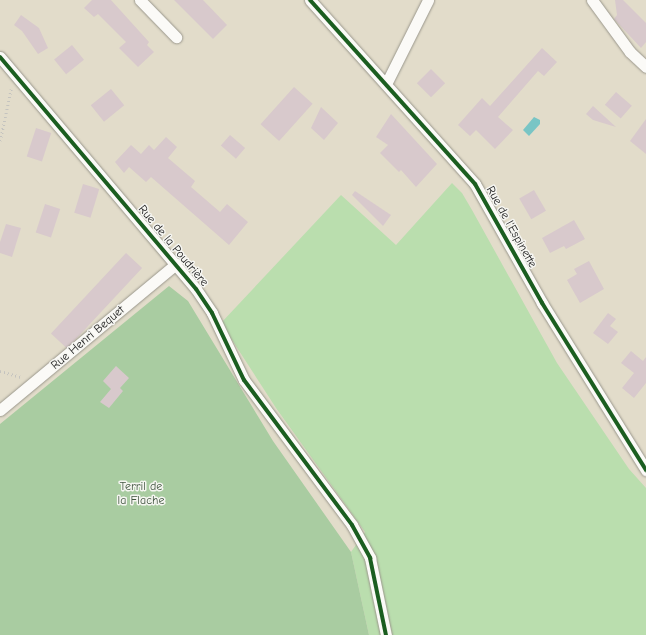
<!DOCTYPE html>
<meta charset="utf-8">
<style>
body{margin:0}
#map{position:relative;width:646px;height:635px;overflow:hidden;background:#e2dcca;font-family:"Comic Neue",sans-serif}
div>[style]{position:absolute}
.green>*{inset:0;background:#badeae}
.forest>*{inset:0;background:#a9cca1}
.water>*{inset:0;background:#79c5c5}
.building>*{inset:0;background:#d8c9cc;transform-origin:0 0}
.path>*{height:2.5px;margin-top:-1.25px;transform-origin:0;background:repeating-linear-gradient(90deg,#c4c3bf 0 1px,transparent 0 4px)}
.roads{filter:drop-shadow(0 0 1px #9a978c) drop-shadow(0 0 1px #9a978c)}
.minor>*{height:11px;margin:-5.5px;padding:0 5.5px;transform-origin:5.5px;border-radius:5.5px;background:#fbfaf7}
.cycleway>*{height:4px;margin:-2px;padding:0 2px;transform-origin:2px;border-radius:2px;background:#1b5e20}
span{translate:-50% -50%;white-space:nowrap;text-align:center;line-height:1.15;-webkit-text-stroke:3px #f6f6f2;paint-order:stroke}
.street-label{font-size:12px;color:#1c1c1c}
.park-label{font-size:12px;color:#425641}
</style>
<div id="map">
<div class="green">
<i style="clip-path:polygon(452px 183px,462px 193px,472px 210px,557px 363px,629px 469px,646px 488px,646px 635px,369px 635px,351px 552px,365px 532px,276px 408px,221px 323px,341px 195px,396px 245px)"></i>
</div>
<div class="forest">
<i style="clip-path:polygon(169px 286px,188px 301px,273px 441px,351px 552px,369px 635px,0 635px,0 424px)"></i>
</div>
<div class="water">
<i style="clip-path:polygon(534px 117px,540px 120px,540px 124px,529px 136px,523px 130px)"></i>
</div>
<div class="building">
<i style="clip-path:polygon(92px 0,111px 0,149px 42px,147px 45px,154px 52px,138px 67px,119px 48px,126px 42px,98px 14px,94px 17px,84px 8px)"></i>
<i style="clip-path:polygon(174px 0,203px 0,227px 25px,213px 39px)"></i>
<i style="clip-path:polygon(615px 0,623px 0,646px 23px,646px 42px,641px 48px,614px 19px,617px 15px)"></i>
<i style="clip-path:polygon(21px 15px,39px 28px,48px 48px,38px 54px,22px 31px,14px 25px)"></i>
<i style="left:72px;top:45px;width:19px;height:23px;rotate:51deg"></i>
<i style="clip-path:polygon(542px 48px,557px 62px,544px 76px,538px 71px,498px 117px,513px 130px,495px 149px,476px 130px,470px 136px,458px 125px,482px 98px,490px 106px)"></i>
<i style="left:431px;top:69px;width:20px;height:20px;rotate:45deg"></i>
<i style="left:294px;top:87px;width:25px;height:50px;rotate:42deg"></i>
<i style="left:111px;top:89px;width:21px;height:26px;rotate:51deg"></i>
<i style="left:616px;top:92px;width:21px;height:17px;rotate:41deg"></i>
<i style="clip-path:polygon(593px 106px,616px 127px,593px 120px,586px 114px)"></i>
<i style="clip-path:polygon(321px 107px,338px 123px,324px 140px,311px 128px)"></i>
<i style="clip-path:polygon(391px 114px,437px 164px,416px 187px,401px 170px,399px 172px,380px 153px,388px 145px,376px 137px)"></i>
<i style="clip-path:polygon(646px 119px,646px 154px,630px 141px)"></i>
<i style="left:36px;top:128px;width:16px;height:30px;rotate:18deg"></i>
<i style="left:230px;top:135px;width:20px;height:14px;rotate:41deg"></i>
<i style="clip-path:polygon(166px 137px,177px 147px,168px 158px,195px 181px,191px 187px,220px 212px,227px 204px,248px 222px,229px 245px,151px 177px,146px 182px,129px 167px,124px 173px,115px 162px,131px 145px,141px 154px,149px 145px,154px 150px)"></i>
<i style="left:83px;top:184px;width:17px;height:30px;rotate:17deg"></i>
<i style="left:534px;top:190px;width:24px;height:17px;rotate:60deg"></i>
<i style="clip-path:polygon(355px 191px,391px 215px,383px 226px,352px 195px)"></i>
<i style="left:45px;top:204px;width:16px;height:30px;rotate:18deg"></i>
<i style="clip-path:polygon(574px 220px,585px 239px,566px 249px,564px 246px,550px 253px,542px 238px)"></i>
<i style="clip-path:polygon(6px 224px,21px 228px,12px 257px,0 253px,0 242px)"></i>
<i style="left:126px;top:253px;width:22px;height:110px;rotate:43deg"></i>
<i style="clip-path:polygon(589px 261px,604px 289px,580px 303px,567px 280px,577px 274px,574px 269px)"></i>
<i style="clip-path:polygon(608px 313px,616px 319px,610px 326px,618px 332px,608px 344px,593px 333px)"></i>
<i style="clip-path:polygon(631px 351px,643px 361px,646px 357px,646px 383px,634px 398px,622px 388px,634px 373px,621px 363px)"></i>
<i style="clip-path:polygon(116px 366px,129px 378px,120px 388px,123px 391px,109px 408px,100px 402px,111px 389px,103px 381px)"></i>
</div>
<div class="path">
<i style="left:0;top:141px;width:53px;rotate:-78.1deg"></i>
<i style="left:0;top:371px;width:22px;rotate:16deg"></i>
</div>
<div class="roads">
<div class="minor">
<i style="left:140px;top:0;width:52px;rotate:45.8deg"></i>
<i style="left:310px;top:0;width:247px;rotate:48.1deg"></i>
<i style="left:475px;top:184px;width:137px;rotate:60.6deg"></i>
<i style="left:542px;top:303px;width:197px;rotate:58.1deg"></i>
<i style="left:592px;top:0;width:64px;rotate:53.8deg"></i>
<i style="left:630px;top:52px;width:22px;rotate:43deg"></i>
<i style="left:0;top:57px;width:304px;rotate:49.8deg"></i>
<i style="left:196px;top:289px;width:29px;rotate:56deg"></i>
<i style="left:212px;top:313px;width:74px;rotate:64.5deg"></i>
<i style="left:244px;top:380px;width:181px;rotate:53.3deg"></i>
<i style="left:352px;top:525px;width:38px;rotate:61deg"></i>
<i style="left:370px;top:558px;width:79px;rotate:78.3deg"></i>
<i style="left:386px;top:84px;width:94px;rotate:-63.4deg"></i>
<i style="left:0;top:410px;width:229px;rotate:-39.7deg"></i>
</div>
</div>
<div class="cycleway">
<i style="left:310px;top:0;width:247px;rotate:48.1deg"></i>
<i style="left:475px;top:184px;width:137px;rotate:60.6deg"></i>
<i style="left:542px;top:303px;width:197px;rotate:58.1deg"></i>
<i style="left:0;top:57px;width:304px;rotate:49.8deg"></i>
<i style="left:196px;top:289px;width:29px;rotate:56deg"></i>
<i style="left:212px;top:313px;width:74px;rotate:64.5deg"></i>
<i style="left:244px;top:380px;width:181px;rotate:53.3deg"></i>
<i style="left:352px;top:525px;width:38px;rotate:61deg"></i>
<i style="left:370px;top:558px;width:79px;rotate:78.3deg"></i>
</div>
<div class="street-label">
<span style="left:511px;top:227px;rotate:61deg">Rue de l'Espinette</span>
<span style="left:173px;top:246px;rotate:50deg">Rue de la Poudrière</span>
<span style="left:88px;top:338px;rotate:-40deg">Rue Henri Bequet</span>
</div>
<div class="park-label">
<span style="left:141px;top:494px">Terril de<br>la Flache</span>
</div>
</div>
